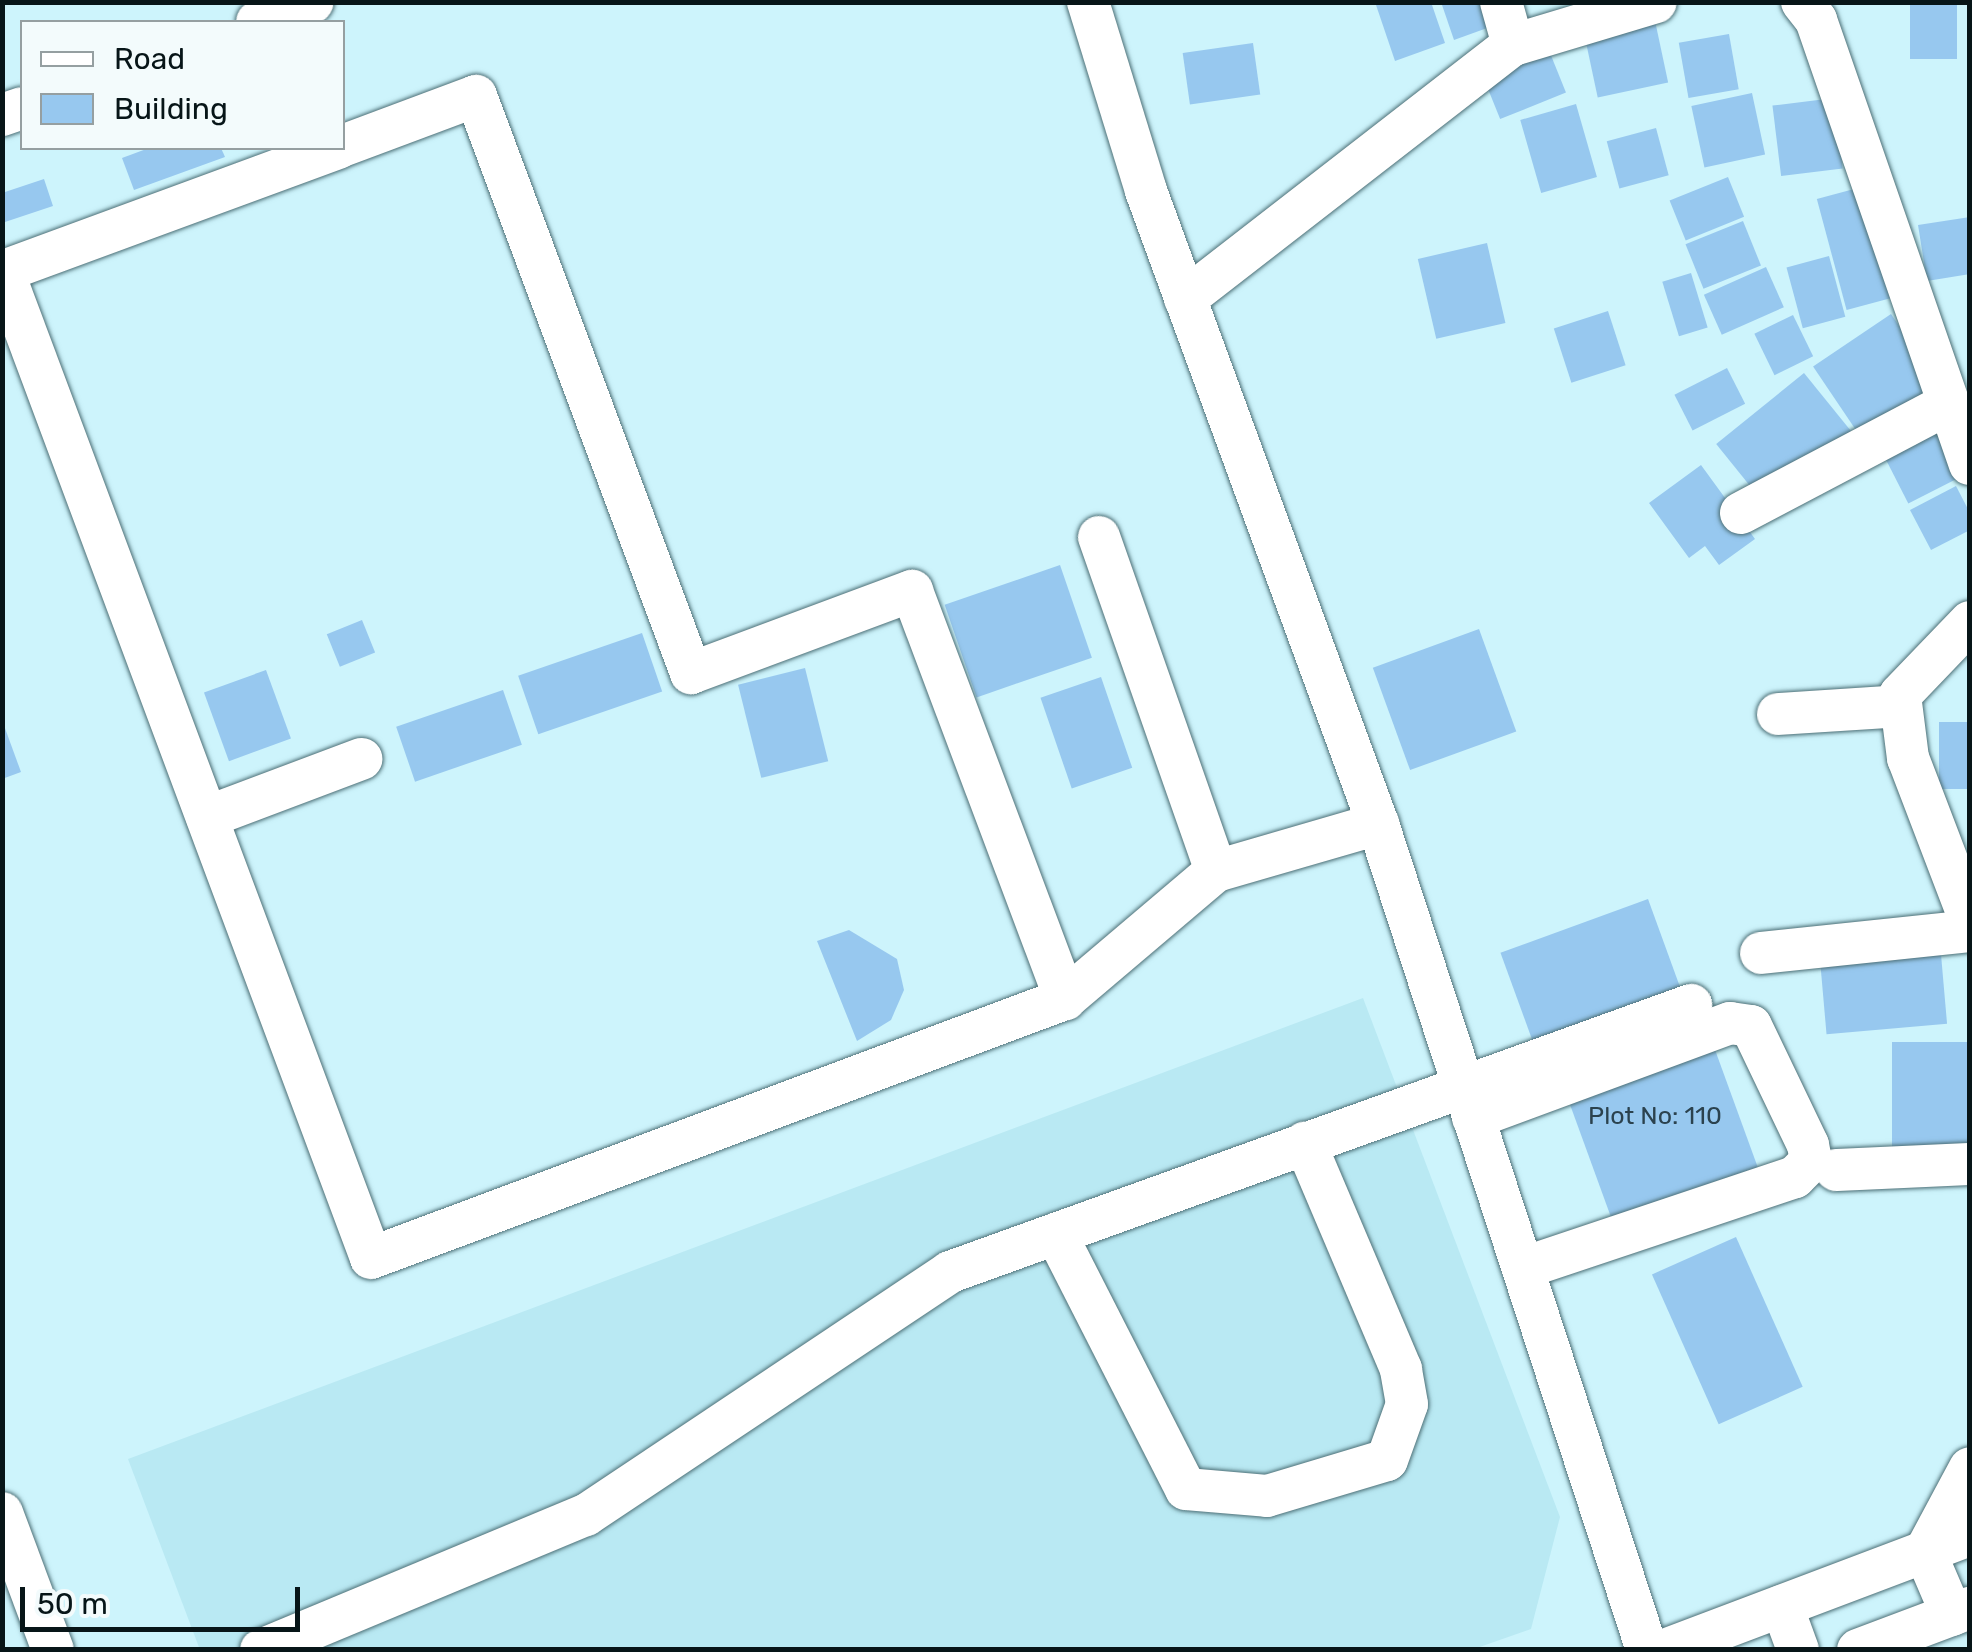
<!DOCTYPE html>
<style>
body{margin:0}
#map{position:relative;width:1972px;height:1652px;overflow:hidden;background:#cdf4fc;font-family:Rubik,sans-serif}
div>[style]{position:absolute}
.built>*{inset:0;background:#b9e9f3}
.building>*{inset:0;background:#97c8ef;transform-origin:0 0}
.roads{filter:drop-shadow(0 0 2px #4c6f76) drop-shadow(0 0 2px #4c6f76)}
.minor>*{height:42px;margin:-21px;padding:0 21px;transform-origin:21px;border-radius:21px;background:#fff}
span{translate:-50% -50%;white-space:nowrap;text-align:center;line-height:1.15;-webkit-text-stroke:8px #f3fbfc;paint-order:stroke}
.number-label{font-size:25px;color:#2b424e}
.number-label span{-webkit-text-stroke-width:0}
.frame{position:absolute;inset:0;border:5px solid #071518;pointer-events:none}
.legend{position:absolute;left:20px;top:20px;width:325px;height:130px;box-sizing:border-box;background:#f3fbfc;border:2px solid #959fa1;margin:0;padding:12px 18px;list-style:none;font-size:30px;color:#071518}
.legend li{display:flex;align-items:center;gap:20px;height:50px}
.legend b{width:50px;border:2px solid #959fa1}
.scale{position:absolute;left:20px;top:1587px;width:280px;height:45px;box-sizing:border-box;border:5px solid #071518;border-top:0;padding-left:12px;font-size:30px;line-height:35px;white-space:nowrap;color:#071518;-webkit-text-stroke:8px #f3fbfc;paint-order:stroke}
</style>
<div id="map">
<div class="built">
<i style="clip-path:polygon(1363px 998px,1560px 1517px,1531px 1629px,1474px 1649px,200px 1650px,128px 1459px)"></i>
</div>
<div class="building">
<i style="clip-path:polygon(1375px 2px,1431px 2px,1445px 43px,1395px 61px)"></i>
<i style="clip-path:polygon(1441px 2px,1494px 2px,1501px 23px,1454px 40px)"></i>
<i style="left:1910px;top:2px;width:47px;height:57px"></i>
<i style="left:1654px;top:16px;width:68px;height:72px;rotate:78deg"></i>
<i style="left:1729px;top:34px;width:56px;height:51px;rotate:80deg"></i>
<i style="left:1253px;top:43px;width:52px;height:71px;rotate:82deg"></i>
<i style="left:1548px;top:48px;width:48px;height:71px;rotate:68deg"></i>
<i style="left:1752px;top:93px;width:63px;height:62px;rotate:78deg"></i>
<i style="left:1834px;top:98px;width:71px;height:62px;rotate:83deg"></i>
<i style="left:1576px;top:104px;width:76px;height:58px;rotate:74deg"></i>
<i style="left:1656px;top:128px;width:49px;height:51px;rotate:75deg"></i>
<i style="clip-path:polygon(149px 148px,221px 148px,225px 157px,134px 190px,122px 158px)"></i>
<i style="left:1728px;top:177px;width:43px;height:63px;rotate:68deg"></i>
<i style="clip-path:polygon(44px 179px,53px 206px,2px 223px,2px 193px)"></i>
<i style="left:1869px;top:185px;width:115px;height:54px;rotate:75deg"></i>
<i style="clip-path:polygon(1970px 217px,1970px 274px,1927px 281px,1918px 225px)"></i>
<i style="left:1743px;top:221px;width:48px;height:62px;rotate:68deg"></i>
<i style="left:1487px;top:243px;width:82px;height:71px;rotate:77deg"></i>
<i style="left:1829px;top:256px;width:63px;height:44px;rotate:75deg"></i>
<i style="left:1766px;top:267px;width:44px;height:68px;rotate:66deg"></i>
<i style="left:1691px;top:273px;width:57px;height:30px;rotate:73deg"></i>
<i style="left:1608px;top:311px;width:57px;height:57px;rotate:72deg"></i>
<i style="left:1891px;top:314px;width:85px;height:94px;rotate:56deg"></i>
<i style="left:1793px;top:315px;width:46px;height:43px;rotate:64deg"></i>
<i style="left:1727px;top:368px;width:40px;height:59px;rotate:63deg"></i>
<i style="left:1804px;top:373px;width:75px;height:113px;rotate:51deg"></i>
<i style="left:1935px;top:426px;width:57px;height:59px;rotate:63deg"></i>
<i style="clip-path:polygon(1701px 465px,1755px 539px,1719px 565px,1705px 546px,1689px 558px,1649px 503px)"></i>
<i style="clip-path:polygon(1956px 486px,1970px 513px,1970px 530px,1931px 550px,1910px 510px)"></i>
<i style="left:1060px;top:565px;width:98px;height:122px;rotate:71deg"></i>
<i style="left:362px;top:620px;width:35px;height:38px;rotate:68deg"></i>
<i style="left:1479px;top:629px;width:109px;height:113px;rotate:70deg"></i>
<i style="left:642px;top:633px;width:62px;height:131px;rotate:71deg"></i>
<i style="left:805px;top:668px;width:96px;height:69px;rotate:76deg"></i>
<i style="left:266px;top:670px;width:73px;height:66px;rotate:70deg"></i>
<i style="left:1101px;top:677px;width:96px;height:64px;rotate:71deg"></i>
<i style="left:503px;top:690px;width:58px;height:113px;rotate:71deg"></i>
<i style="clip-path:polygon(2px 720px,21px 772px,2px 779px)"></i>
<i style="left:1939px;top:722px;width:31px;height:67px"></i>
<i style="left:1648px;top:899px;width:96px;height:157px;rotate:70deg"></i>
<i style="clip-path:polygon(849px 930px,897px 959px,904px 990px,891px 1020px,857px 1041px,817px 941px)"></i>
<i style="left:1940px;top:943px;width:81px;height:121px;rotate:85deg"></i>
<i style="left:1970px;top:1042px;width:108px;height:78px;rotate:90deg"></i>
<i style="left:1714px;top:1047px;width:137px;height:155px;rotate:70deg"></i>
<i style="left:1736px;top:1237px;width:164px;height:92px;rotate:66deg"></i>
</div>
<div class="roads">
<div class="minor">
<i style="left:1088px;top:2px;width:198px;rotate:72.9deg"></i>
<i style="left:1146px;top:191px;width:674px;rotate:69.87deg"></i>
<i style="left:1378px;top:824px;width:869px;rotate:71.96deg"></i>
<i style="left:1501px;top:2px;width:45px;rotate:74.4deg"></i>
<i style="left:1802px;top:2px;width:23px;rotate:52deg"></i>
<i style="left:1816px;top:20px;width:470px;rotate:70.9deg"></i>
<i style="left:257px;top:22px;width:59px;rotate:-19.7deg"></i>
<i style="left:2px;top:115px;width:21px;rotate:-19deg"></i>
<i style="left:342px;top:146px;width:143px;rotate:-20.5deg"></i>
<i style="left:476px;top:96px;width:616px;rotate:69.56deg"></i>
<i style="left:691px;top:673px;width:236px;rotate:-20.4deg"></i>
<i style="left:912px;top:591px;width:436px;rotate:69.4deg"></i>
<i style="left:338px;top:148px;width:357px;rotate:159.8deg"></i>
<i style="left:3px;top:271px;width:1053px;rotate:69.55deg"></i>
<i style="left:371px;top:1258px;width:741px;rotate:-20.47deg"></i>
<i style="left:1065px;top:999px;width:198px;rotate:-40.3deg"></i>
<i style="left:1216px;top:871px;width:169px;rotate:-16.2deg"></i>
<i style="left:1185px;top:299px;width:415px;rotate:-37.8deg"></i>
<i style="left:1513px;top:45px;width:149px;rotate:-16.7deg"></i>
<i style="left:1741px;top:513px;width:234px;rotate:-27.8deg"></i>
<i style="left:1099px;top:537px;width:354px;rotate:70.7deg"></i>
<i style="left:1970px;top:622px;width:101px;rotate:133.8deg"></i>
<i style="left:1900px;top:695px;width:64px;rotate:82.8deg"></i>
<i style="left:1908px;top:758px;width:173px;rotate:69.1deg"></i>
<i style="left:1778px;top:714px;width:123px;rotate:-3.7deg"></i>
<i style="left:207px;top:817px;width:165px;rotate:-20.6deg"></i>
<i style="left:1761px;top:953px;width:210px;rotate:-6deg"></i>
<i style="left:1473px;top:1118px;width:274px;rotate:-20.3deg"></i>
<i style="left:1730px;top:1023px;width:21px;rotate:8deg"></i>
<i style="left:1751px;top:1026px;width:132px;rotate:64.4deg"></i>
<i style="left:1808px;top:1145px;width:16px;rotate:79deg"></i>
<i style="left:1811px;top:1161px;width:23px;rotate:135deg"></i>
<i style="left:1795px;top:1177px;width:287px;rotate:161.5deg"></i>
<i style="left:1836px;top:1170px;width:134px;rotate:-2.6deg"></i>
<i style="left:1056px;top:1234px;width:286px;rotate:63deg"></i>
<i style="left:1186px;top:1489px;width:81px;rotate:4.9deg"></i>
<i style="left:1267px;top:1496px;width:125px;rotate:-16.7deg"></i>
<i style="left:1387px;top:1460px;width:59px;rotate:-70.3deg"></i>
<i style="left:1407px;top:1404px;width:36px;rotate:-100deg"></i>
<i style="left:1401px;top:1369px;width:246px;rotate:-113deg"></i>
<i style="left:2px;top:1513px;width:146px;rotate:69.6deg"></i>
<i style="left:1782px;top:1606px;width:47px;rotate:70deg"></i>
<i style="left:1952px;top:1615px;width:69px;rotate:-113.2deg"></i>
<i style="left:1925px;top:1552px;width:95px;rotate:-61.8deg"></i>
<i style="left:261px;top:1650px;width:352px;rotate:-22.6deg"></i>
<i style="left:586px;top:1515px;width:438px;rotate:-33.7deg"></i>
<i style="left:950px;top:1272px;width:788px;rotate:-19.82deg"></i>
<i style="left:1665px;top:1650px;width:326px;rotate:-20.7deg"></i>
<i style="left:1858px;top:1650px;width:120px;rotate:-20.6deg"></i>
</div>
</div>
<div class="number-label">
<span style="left:1655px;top:1116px">Plot No: 110</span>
</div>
<div class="frame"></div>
<ul class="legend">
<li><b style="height:12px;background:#fff"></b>Road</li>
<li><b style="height:28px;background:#97c8ef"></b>Building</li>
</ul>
<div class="scale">50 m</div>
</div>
